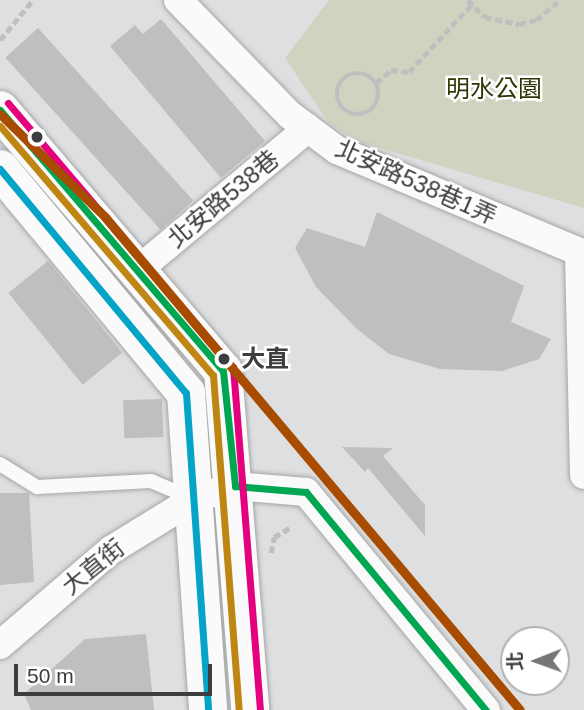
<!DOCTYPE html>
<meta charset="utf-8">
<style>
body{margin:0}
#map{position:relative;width:584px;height:710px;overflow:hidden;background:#dedfe1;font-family:Arial,"Noto Sans TC",sans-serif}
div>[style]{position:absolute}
.green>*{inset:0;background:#cfd4c0}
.building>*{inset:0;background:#bebfbf;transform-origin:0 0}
.path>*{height:4.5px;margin-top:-2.25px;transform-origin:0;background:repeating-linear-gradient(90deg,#bfbfc0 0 7px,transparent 0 10.5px)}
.path>.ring{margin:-2.25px;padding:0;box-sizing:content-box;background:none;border:4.5px solid #bfbfc0;border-radius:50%}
.roads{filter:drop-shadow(0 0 2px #a5a6a8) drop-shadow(0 0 2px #a5a6a8)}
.lane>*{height:14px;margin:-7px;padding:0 7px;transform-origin:7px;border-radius:7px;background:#fafafa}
.street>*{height:28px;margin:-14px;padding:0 14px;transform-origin:14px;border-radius:14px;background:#fafafa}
.secondary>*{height:38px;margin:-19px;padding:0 19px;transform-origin:19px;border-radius:19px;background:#fafafa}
.bus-1>*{height:7px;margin:-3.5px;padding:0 3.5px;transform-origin:3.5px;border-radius:3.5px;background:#00a651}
.bus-2>*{height:7px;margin:-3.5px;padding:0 3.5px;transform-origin:3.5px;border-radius:3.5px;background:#bf8613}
.bus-3>*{height:7px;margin:-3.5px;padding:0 3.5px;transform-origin:3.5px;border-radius:3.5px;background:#e5007d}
.bus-4>*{height:7px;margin:-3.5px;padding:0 3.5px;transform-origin:3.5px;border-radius:3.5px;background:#03a4c7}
.metro-1>*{height:9px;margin:-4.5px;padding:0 4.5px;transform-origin:4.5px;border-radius:4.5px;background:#a74c00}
.dots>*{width:19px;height:19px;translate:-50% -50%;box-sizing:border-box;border:4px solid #fff;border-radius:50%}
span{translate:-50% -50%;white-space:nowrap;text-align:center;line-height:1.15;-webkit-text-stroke:5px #fff;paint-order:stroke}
.park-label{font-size:24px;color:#2f3604}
.street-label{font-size:24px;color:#3c3d3e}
.stop-label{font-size:24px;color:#3c3d3e;font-weight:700}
.left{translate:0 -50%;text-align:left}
.north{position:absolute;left:500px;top:626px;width:70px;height:70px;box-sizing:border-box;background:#fff;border:2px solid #b1b1b2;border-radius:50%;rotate:269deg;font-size:19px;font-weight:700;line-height:28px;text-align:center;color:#3c3d3e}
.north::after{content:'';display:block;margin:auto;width:24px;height:32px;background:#757677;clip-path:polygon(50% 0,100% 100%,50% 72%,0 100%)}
.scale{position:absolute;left:14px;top:664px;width:198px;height:32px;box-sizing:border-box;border:4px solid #3c3d3e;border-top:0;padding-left:9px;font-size:21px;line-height:24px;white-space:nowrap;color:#3c3d3e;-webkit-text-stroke:5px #fff;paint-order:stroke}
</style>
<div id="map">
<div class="green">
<i style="clip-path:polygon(329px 0,584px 0,584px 208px,356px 141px,328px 122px,285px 58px)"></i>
</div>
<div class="building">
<i style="clip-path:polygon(161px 19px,265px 141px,221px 178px,110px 46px,135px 25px,143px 34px)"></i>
<i style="left:38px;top:28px;width:232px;height:44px;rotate:48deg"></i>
<i style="clip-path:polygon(377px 212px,524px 286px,511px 322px,551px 339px,539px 359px,502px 371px,440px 369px,389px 354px,357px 329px,316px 287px,295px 248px,307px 228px,365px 247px)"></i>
<i style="left:48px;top:261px;width:118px;height:51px;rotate:51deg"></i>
<i style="left:162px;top:399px;width:38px;height:39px;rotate:88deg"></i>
<i style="clip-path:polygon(342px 447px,393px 448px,383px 456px,425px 505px,425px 536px,368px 468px,365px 472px)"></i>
<i style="clip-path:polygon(0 493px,29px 493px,34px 582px,0 585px)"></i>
<i style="clip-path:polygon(146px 634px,154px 710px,31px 710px,24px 694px,85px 639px)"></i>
</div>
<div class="path">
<i style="left:468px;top:0;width:24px;rotate:45deg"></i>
<i style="left:485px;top:17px;width:35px;rotate:12deg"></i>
<i style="left:519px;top:24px;width:17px;rotate:-13deg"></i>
<i style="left:536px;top:20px;width:31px;rotate:-40deg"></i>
<i style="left:0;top:40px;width:52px;rotate:-50.5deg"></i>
<i class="ring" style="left:337px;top:73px;width:37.5px;height:37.5px"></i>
<i style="left:376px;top:83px;width:20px;rotate:-41deg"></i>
<i style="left:391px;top:70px;width:18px;rotate:6deg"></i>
<i style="left:409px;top:72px;width:91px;rotate:-47.2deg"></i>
<i style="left:271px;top:553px;width:16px;rotate:-79deg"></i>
<i style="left:274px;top:537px;width:20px;rotate:-30deg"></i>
</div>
<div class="roads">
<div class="lane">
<i style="left:0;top:464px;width:44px;rotate:31.9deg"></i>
<i style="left:37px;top:487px;width:114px;rotate:-3deg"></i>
<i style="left:151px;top:481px;width:43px;rotate:23deg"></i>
</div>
<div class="street">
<i style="left:178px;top:0;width:161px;rotate:45.8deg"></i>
<i style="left:290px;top:115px;width:59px;rotate:36.7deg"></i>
<i style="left:337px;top:150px;width:268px;rotate:22.8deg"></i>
<i style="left:579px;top:253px;width:222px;rotate:88.7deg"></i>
<i style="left:139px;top:269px;width:220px;rotate:-39.8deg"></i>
<i style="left:0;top:645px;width:146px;rotate:-40.6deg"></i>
<i style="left:111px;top:550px;width:97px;rotate:-31.6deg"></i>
<i style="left:194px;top:499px;width:43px;rotate:-17.6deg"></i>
<i style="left:235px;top:486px;width:71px;rotate:4.8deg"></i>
<i style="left:306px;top:492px;width:283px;rotate:50.5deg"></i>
</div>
<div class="secondary">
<i style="left:0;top:110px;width:343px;rotate:49.5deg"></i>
<i style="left:223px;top:371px;width:340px;rotate:85.4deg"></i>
<i style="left:0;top:169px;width:291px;rotate:50.3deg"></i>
<i style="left:186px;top:393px;width:318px;rotate:86deg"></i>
</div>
</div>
<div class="bus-1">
<i style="left:0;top:110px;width:343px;rotate:49.5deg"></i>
<i style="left:223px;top:371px;width:116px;rotate:84deg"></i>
<i style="left:235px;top:486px;width:71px;rotate:4.8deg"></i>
<i style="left:306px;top:492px;width:283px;rotate:50.5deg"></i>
</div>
<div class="bus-2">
<i style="left:0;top:126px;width:328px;rotate:49.5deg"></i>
<i style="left:213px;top:375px;width:336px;rotate:85.6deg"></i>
</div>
<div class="bus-3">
<i style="left:8px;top:103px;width:347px;rotate:49.6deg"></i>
<i style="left:233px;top:367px;width:343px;rotate:85.5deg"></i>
</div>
<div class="bus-4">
<i style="left:0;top:169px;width:291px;rotate:50.3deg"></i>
<i style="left:186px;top:393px;width:318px;rotate:86deg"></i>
</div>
<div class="metro-1">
<i style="left:0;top:114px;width:147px;rotate:44.4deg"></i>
<i style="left:105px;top:217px;width:644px;rotate:49.91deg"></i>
</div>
<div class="dots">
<i style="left:37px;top:137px;background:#3c3d3e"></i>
<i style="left:224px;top:359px;background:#3c3d3e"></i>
</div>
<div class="park-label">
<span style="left:494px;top:89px">明水公園</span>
</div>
<div class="street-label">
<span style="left:416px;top:182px;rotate:24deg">北安路538巷1弄</span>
<span style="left:223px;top:199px;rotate:-40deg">北安路538巷</span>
<span style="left:93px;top:567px;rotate:-39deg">大直街</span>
</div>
<div class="stop-label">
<span class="left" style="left:241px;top:359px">大直</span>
</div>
<div class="north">北</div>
<div class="scale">50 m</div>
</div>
